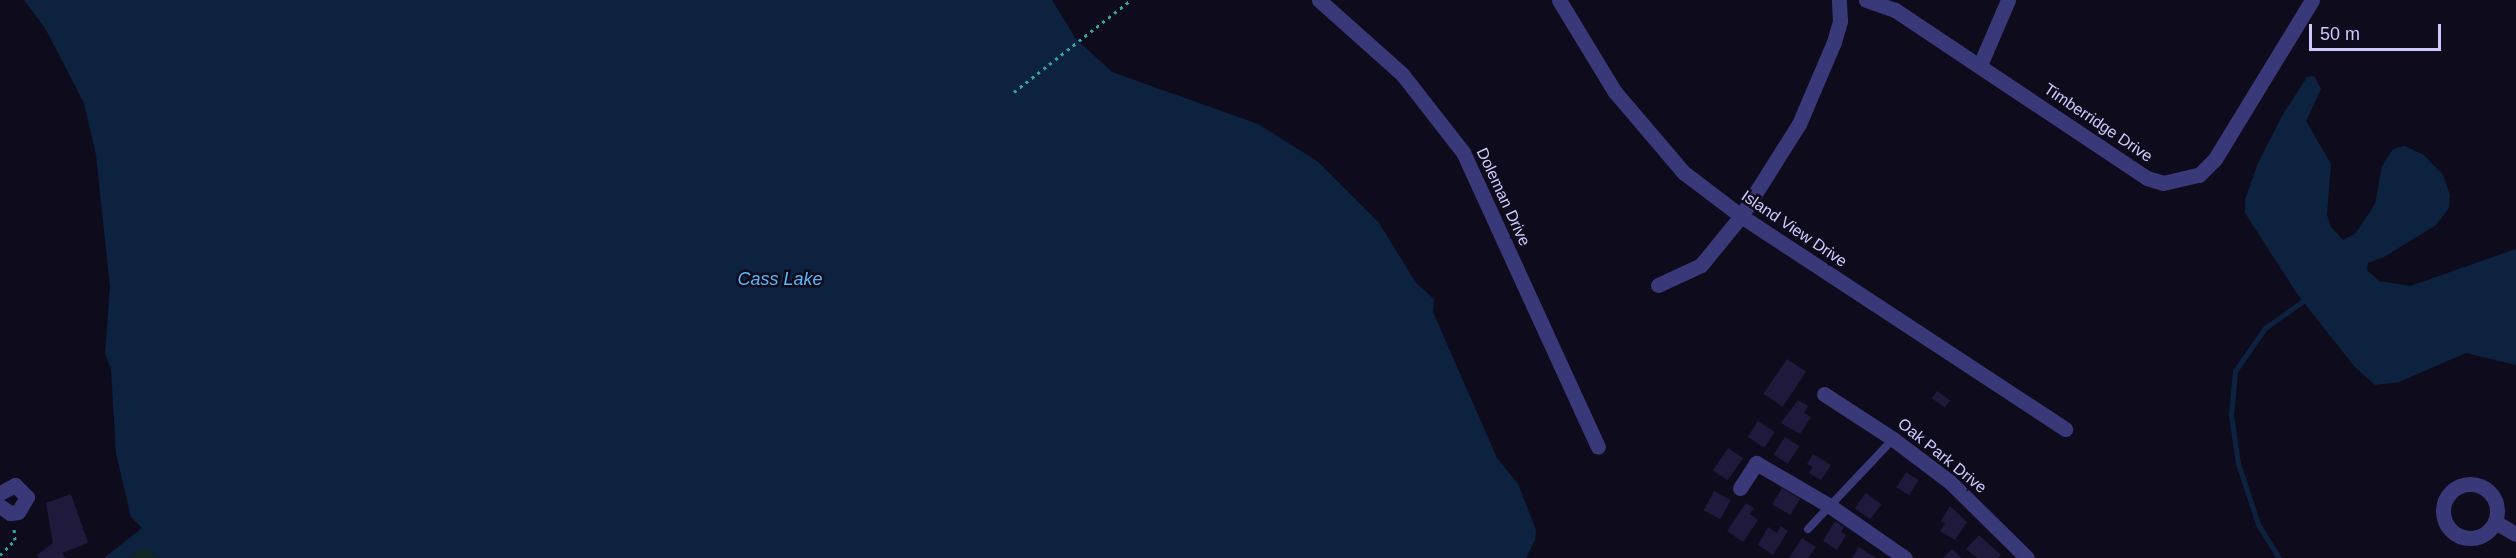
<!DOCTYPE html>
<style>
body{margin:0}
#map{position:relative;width:2516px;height:558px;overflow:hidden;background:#0e0c1c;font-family:Helvetica,sans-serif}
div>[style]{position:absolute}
.green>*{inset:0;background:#0f2624}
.water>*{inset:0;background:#0d223f}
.stream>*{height:5px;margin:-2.5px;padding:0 2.5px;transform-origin:2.5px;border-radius:2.5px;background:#0d223f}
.building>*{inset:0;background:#1f193c;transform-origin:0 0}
.path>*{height:3px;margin-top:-1.5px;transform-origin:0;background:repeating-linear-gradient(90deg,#32a89c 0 3px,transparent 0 7.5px)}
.service>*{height:8px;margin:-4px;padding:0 4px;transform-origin:4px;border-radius:4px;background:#393979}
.minor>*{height:15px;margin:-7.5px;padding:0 7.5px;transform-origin:7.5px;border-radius:7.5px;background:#393979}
.minor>.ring{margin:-7.5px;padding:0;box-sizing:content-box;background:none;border:15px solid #393979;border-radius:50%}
span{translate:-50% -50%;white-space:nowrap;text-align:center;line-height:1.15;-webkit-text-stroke:5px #0e0c1c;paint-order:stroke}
.street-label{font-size:16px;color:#cdc9fd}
.water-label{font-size:18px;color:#5cb7f8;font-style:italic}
.scale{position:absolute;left:2309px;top:24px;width:132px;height:27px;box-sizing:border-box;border:3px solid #cdc9fd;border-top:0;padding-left:8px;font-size:18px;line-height:21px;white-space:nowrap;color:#cdc9fd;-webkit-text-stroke:4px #0e0c1c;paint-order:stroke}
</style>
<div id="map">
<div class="green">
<i style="clip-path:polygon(146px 546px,159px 558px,129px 558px)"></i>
</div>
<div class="water">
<i style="clip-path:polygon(24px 0,1052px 0,1076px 39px,1112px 72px,1258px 124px,1317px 161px,1379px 223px,1416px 283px,1434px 299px,1433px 312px,1497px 458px,1518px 484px,1536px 530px,1535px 540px,1526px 558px,159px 558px,146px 547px,129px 558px,104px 558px,142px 528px,131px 517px,116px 453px,111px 369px,105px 354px,110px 287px,96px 155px,84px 103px,45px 28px)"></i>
<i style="clip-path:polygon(2314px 76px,2321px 89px,2306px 121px,2331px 164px,2327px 215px,2331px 227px,2343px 240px,2356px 233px,2375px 204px,2382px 166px,2393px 149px,2405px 146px,2424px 155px,2443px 175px,2450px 195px,2449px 208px,2436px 225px,2384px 257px,2368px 263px,2367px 270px,2379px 281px,2410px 286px,2516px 249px,2516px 365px,2466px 353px,2399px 382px,2375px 385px,2354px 366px,2298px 295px,2245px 213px,2245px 200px,2258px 163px,2282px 116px,2307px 77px)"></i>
</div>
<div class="stream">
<i style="left:2279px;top:558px;width:40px;rotate:-122deg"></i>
<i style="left:2258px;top:524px;width:64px;rotate:-108.2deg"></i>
<i style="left:2238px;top:463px;width:49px;rotate:-98.3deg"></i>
<i style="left:2231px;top:415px;width:44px;rotate:-84.8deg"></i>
<i style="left:2235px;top:371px;width:52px;rotate:-55.1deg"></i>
<i style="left:2265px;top:328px;width:47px;rotate:-35.4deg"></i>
</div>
<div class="building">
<i style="left:1787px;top:359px;width:23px;height:42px;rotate:34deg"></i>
<i style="left:1937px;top:391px;width:16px;height:9px;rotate:35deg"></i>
<i style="clip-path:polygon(1798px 400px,1808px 406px,1804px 413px,1811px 417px,1800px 434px,1781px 423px)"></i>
<i style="left:1758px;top:421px;width:20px;height:19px;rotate:33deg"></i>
<i style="left:1785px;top:437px;width:17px;height:21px;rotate:33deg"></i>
<i style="left:1728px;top:448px;width:18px;height:27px;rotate:34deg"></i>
<i style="clip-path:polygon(1813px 454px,1831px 465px,1821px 480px,1809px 473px,1813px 467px,1807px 464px)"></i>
<i style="left:1906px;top:472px;width:15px;height:18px;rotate:32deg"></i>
<i style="left:1782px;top:488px;width:21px;height:19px;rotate:31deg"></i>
<i style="left:1714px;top:491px;width:19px;height:22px;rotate:28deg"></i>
<i style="left:1866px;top:493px;width:19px;height:19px;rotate:36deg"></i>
<i style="clip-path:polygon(71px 494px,88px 543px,62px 553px,66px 558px,39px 558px,37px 555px,53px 543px,46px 503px)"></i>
<i style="clip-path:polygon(1746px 503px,1754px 508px,1750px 514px,1758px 520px,1743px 542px,1727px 531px)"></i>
<i style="clip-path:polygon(1950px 506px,1967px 522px,1955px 540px,1940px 531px,1945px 523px,1941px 521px)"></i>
<i style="clip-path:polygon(1835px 521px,1844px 527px,1841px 532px,1846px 535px,1837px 550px,1823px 541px)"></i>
<i style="clip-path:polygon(1781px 526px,1788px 531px,1773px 555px,1758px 545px,1768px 527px,1777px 533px)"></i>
<i style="clip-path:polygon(1979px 535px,2001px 555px,1998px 558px,1977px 558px,1966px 549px)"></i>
<i style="clip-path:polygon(1802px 538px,1816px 547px,1808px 558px,1789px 558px)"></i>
<i style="clip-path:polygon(1859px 547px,1876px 558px,1852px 558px)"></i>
<i style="clip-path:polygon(1952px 549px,1962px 558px,1943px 558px)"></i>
</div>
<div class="path">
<i style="left:1014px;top:92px;width:149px;rotate:-38.2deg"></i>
<i style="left:0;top:555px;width:21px;rotate:-45deg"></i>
<i style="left:15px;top:540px;width:11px;rotate:-95deg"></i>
</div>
<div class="service">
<i style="left:1808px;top:529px;width:124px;rotate:-46.6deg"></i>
</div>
<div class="minor">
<i style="left:1319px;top:0;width:111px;rotate:41.7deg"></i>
<i style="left:1402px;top:74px;width:99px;rotate:52deg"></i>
<i style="left:1463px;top:152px;width:324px;rotate:65.4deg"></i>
<i style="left:1559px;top:0;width:108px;rotate:58.7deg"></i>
<i style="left:1615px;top:92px;width:105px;rotate:49.6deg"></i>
<i style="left:1683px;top:172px;width:73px;rotate:37.2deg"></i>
<i style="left:1741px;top:216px;width:388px;rotate:33.3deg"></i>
<i style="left:1866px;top:0;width:31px;rotate:19deg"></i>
<i style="left:1895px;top:10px;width:303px;rotate:33.7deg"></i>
<i style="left:2147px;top:178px;width:17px;rotate:17deg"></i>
<i style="left:2163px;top:183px;width:37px;rotate:-13deg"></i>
<i style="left:2199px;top:175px;width:23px;rotate:-45deg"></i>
<i style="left:2215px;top:159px;width:186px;rotate:-58.6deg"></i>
<i style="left:1980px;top:65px;width:71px;rotate:-66.7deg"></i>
<i style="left:1658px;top:285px;width:47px;rotate:-24.9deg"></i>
<i style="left:1701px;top:265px;width:63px;rotate:-50.8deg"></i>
<i style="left:1741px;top:216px;width:109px;rotate:-57.8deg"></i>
<i style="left:1799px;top:124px;width:89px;rotate:-66.9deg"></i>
<i style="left:1834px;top:42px;width:22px;rotate:-74deg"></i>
<i style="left:1840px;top:21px;width:21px;rotate:-93deg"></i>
<i style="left:1824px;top:394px;width:82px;rotate:33.1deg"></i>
<i style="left:1893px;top:439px;width:71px;rotate:37deg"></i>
<i style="left:1950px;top:482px;width:108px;rotate:44.6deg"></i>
<i class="ring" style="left:2443px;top:484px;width:39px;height:39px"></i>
<i style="left:1740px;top:488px;width:30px;rotate:-57deg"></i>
<i style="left:1756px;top:463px;width:86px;rotate:30.2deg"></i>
<i style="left:1830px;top:506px;width:91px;rotate:34.7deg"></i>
<i style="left:0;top:493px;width:17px;rotate:-28deg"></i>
<i style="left:15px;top:485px;width:17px;rotate:45deg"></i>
<i style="left:27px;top:497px;width:17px;rotate:121deg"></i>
<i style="left:18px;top:512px;width:8px;rotate:173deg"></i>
<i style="left:10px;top:513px;width:12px;rotate:-145deg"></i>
<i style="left:2495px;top:522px;width:24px;rotate:30deg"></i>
</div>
<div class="street-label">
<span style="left:2098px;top:123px;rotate:34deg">Timberridge Drive</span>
<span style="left:1503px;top:197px;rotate:65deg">Doleman Drive</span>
<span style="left:1794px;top:229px;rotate:34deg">Island View Drive</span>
<span style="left:1942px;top:456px;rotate:39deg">Oak Park Drive</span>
</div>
<div class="water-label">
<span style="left:780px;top:279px">Cass Lake</span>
</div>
<div class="scale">50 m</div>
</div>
